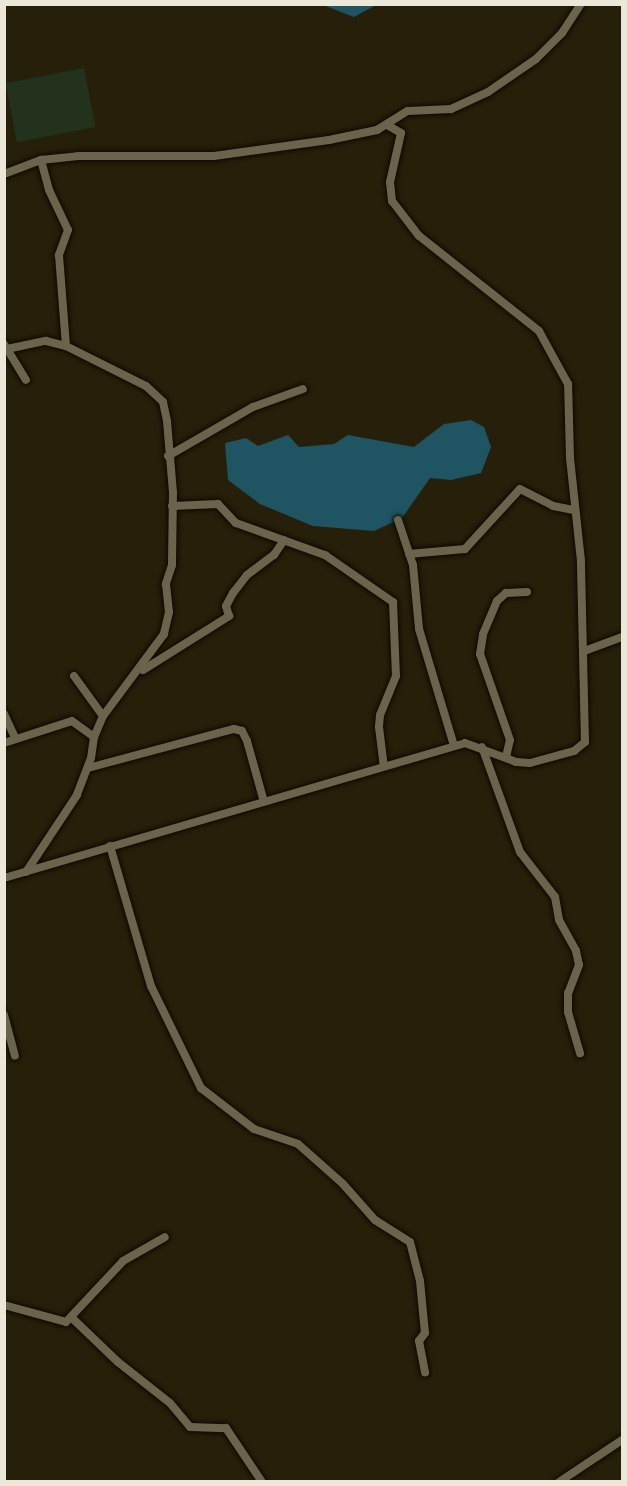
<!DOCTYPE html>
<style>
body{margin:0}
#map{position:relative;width:627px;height:1486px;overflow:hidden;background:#261f0a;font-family:"Titillium Web",sans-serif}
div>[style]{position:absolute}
.green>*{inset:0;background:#22321c;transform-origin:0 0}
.water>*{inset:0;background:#1f5563}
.roads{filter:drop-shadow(0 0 2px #0f0900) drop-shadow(0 0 2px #0f0900)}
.minor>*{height:8px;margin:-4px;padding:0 4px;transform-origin:4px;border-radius:4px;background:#6b644c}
span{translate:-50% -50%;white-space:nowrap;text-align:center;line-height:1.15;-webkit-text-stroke:4.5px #1c1602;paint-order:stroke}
.frame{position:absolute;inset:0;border:6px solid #ebe7d9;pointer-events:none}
</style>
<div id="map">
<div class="green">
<i style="left:84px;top:68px;width:60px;height:80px;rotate:79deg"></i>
</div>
<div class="water">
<i style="clip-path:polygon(323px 5px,376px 5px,354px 17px)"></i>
<i style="clip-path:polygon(471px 420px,484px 427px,491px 447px,481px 473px,451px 480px,430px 478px,402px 518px,374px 531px,313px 526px,260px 504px,228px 480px,225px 443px,246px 438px,258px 446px,288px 435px,299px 447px,334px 444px,348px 435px,414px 447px,444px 424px)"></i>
</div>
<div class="roads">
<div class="minor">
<i style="left:41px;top:160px;width:31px;rotate:75deg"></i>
<i style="left:49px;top:190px;width:44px;rotate:64.6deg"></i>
<i style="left:68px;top:230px;width:27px;rotate:110deg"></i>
<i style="left:59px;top:255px;width:91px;rotate:85.6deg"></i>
<i style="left:4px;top:174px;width:40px;rotate:-21deg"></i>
<i style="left:41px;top:160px;width:37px;rotate:-6deg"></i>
<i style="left:78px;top:156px;width:136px"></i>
<i style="left:214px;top:156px;width:116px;rotate:-7.9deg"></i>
<i style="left:329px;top:140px;width:49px;rotate:-11.8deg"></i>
<i style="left:377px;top:130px;width:36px;rotate:-32deg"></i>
<i style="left:408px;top:111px;width:43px;rotate:-2.7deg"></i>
<i style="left:451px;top:109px;width:41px;rotate:-24.7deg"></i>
<i style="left:488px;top:92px;width:58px;rotate:-34.5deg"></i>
<i style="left:536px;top:59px;width:37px;rotate:-45deg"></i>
<i style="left:562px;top:33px;width:35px;rotate:-57deg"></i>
<i style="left:4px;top:344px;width:42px;rotate:58.6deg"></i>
<i style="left:7px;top:349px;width:40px;rotate:-12deg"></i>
<i style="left:46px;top:341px;width:21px;rotate:14deg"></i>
<i style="left:66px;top:346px;width:89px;rotate:26.6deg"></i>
<i style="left:146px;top:386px;width:23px;rotate:43deg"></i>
<i style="left:163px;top:402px;width:19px;rotate:78deg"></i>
<i style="left:167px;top:421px;width:71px;rotate:85.2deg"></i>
<i style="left:173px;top:492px;width:73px;rotate:90.8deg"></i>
<i style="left:172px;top:565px;width:20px;rotate:108deg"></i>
<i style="left:166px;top:584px;width:28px;rotate:84deg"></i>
<i style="left:169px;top:612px;width:23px;rotate:103deg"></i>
<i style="left:164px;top:634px;width:102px;rotate:126.6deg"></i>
<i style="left:103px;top:716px;width:23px;rotate:113deg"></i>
<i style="left:168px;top:456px;width:98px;rotate:-30deg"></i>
<i style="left:253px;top:407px;width:53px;rotate:-19.8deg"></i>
<i style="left:172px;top:506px;width:46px;rotate:-2.5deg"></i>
<i style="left:218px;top:504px;width:26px;rotate:47deg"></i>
<i style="left:236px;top:523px;width:95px;rotate:19.8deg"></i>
<i style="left:325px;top:555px;width:83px;rotate:34.7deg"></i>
<i style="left:393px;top:602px;width:74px;rotate:87.7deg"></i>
<i style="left:396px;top:676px;width:42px;rotate:112.3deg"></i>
<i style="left:380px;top:715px;width:12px;rotate:95deg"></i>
<i style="left:379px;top:727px;width:39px;rotate:83deg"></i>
<i style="left:398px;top:520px;width:47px;rotate:71.6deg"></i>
<i style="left:413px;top:565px;width:64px;rotate:84.6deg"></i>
<i style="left:419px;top:629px;width:122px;rotate:73.3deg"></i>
<i style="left:409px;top:554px;width:56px;rotate:-5.1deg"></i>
<i style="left:465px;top:549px;width:81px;rotate:-47.5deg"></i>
<i style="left:520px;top:489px;width:37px;rotate:27deg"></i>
<i style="left:553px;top:506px;width:21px;rotate:11deg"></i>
<i style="left:584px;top:651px;width:40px;rotate:-20.2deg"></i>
<i style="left:143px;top:670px;width:102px;rotate:-32.1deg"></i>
<i style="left:229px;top:616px;width:10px;rotate:-107deg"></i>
<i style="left:226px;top:606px;width:15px;rotate:-62deg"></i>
<i style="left:233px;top:593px;width:23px;rotate:-52deg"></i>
<i style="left:247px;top:575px;width:34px;rotate:-37deg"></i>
<i style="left:274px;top:555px;width:18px;rotate:-56deg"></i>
<i style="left:74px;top:676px;width:49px;rotate:54.1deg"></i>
<i style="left:4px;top:714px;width:26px;rotate:65deg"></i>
<i style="left:4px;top:743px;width:71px;rotate:-17.9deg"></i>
<i style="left:72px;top:721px;width:27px;rotate:36deg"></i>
<i style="left:94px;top:737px;width:21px;rotate:98deg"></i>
<i style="left:91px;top:758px;width:40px;rotate:111deg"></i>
<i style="left:77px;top:795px;width:92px;rotate:123.5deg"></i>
<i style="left:482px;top:747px;width:112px;rotate:70.1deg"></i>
<i style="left:520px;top:852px;width:57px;rotate:52.1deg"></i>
<i style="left:555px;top:897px;width:23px;rotate:80deg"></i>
<i style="left:559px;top:920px;width:35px;rotate:61deg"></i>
<i style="left:576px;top:951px;width:14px;rotate:78deg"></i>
<i style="left:579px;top:965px;width:30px;rotate:111deg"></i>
<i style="left:568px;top:993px;width:19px;rotate:90deg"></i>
<i style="left:568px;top:1012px;width:43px;rotate:73.7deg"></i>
<i style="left:506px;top:757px;width:17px;rotate:-77deg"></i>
<i style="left:510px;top:740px;width:91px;rotate:-109.2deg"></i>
<i style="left:480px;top:654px;width:20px;rotate:-81deg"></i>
<i style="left:483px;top:634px;width:36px;rotate:-67deg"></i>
<i style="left:497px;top:601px;width:12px;rotate:-42deg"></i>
<i style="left:506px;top:593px;width:21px;rotate:-3deg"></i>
<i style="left:88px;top:768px;width:151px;rotate:-15deg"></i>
<i style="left:234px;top:729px;width:8px;rotate:14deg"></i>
<i style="left:242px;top:731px;width:11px;rotate:63deg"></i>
<i style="left:247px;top:741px;width:63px;rotate:74.4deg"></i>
<i style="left:110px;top:846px;width:146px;rotate:73.7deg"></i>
<i style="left:151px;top:986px;width:114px;rotate:63.9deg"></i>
<i style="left:201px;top:1088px;width:67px;rotate:37.7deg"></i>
<i style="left:254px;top:1129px;width:46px;rotate:18.8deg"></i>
<i style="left:298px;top:1144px;width:60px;rotate:41.6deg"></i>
<i style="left:343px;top:1184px;width:48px;rotate:48.4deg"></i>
<i style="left:375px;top:1220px;width:41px;rotate:32.2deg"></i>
<i style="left:410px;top:1242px;width:40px;rotate:75.6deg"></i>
<i style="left:420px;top:1281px;width:52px;rotate:84.5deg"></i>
<i style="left:425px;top:1333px;width:10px;rotate:127deg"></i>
<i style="left:419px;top:1341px;width:32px;rotate:79deg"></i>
<i style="left:4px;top:878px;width:480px;rotate:-16.3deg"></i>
<i style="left:465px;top:743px;width:54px;rotate:20.4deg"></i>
<i style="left:516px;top:762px;width:14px;rotate:4deg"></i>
<i style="left:530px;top:763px;width:46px;rotate:-15.3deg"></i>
<i style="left:574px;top:751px;width:14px;rotate:-39deg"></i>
<i style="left:585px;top:742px;width:181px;rotate:-91.3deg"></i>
<i style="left:581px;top:561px;width:104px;rotate:-96.1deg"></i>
<i style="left:570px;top:458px;width:74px;rotate:-91.5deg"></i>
<i style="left:568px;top:384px;width:60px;rotate:-118.7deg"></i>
<i style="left:539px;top:331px;width:153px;rotate:-141.6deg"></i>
<i style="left:419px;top:236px;width:44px;rotate:-127.6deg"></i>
<i style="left:392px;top:201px;width:19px;rotate:-96deg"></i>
<i style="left:390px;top:182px;width:50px;rotate:-77.3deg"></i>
<i style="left:401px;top:133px;width:16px;rotate:-150deg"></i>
<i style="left:4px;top:1015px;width:42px;rotate:75deg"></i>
<i style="left:4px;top:1305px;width:64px;rotate:15.3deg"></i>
<i style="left:66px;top:1322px;width:83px;rotate:-46.9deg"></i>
<i style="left:123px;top:1261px;width:48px;rotate:-29.7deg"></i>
<i style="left:71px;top:1317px;width:65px;rotate:43.8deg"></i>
<i style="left:118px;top:1362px;width:66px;rotate:38.3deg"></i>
<i style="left:170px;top:1403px;width:31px;rotate:50deg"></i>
<i style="left:190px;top:1427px;width:36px;rotate:2deg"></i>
<i style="left:226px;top:1428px;width:65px;rotate:56.3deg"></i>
<i style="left:559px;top:1482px;width:76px;rotate:-33.7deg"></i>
</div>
</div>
<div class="frame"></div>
</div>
